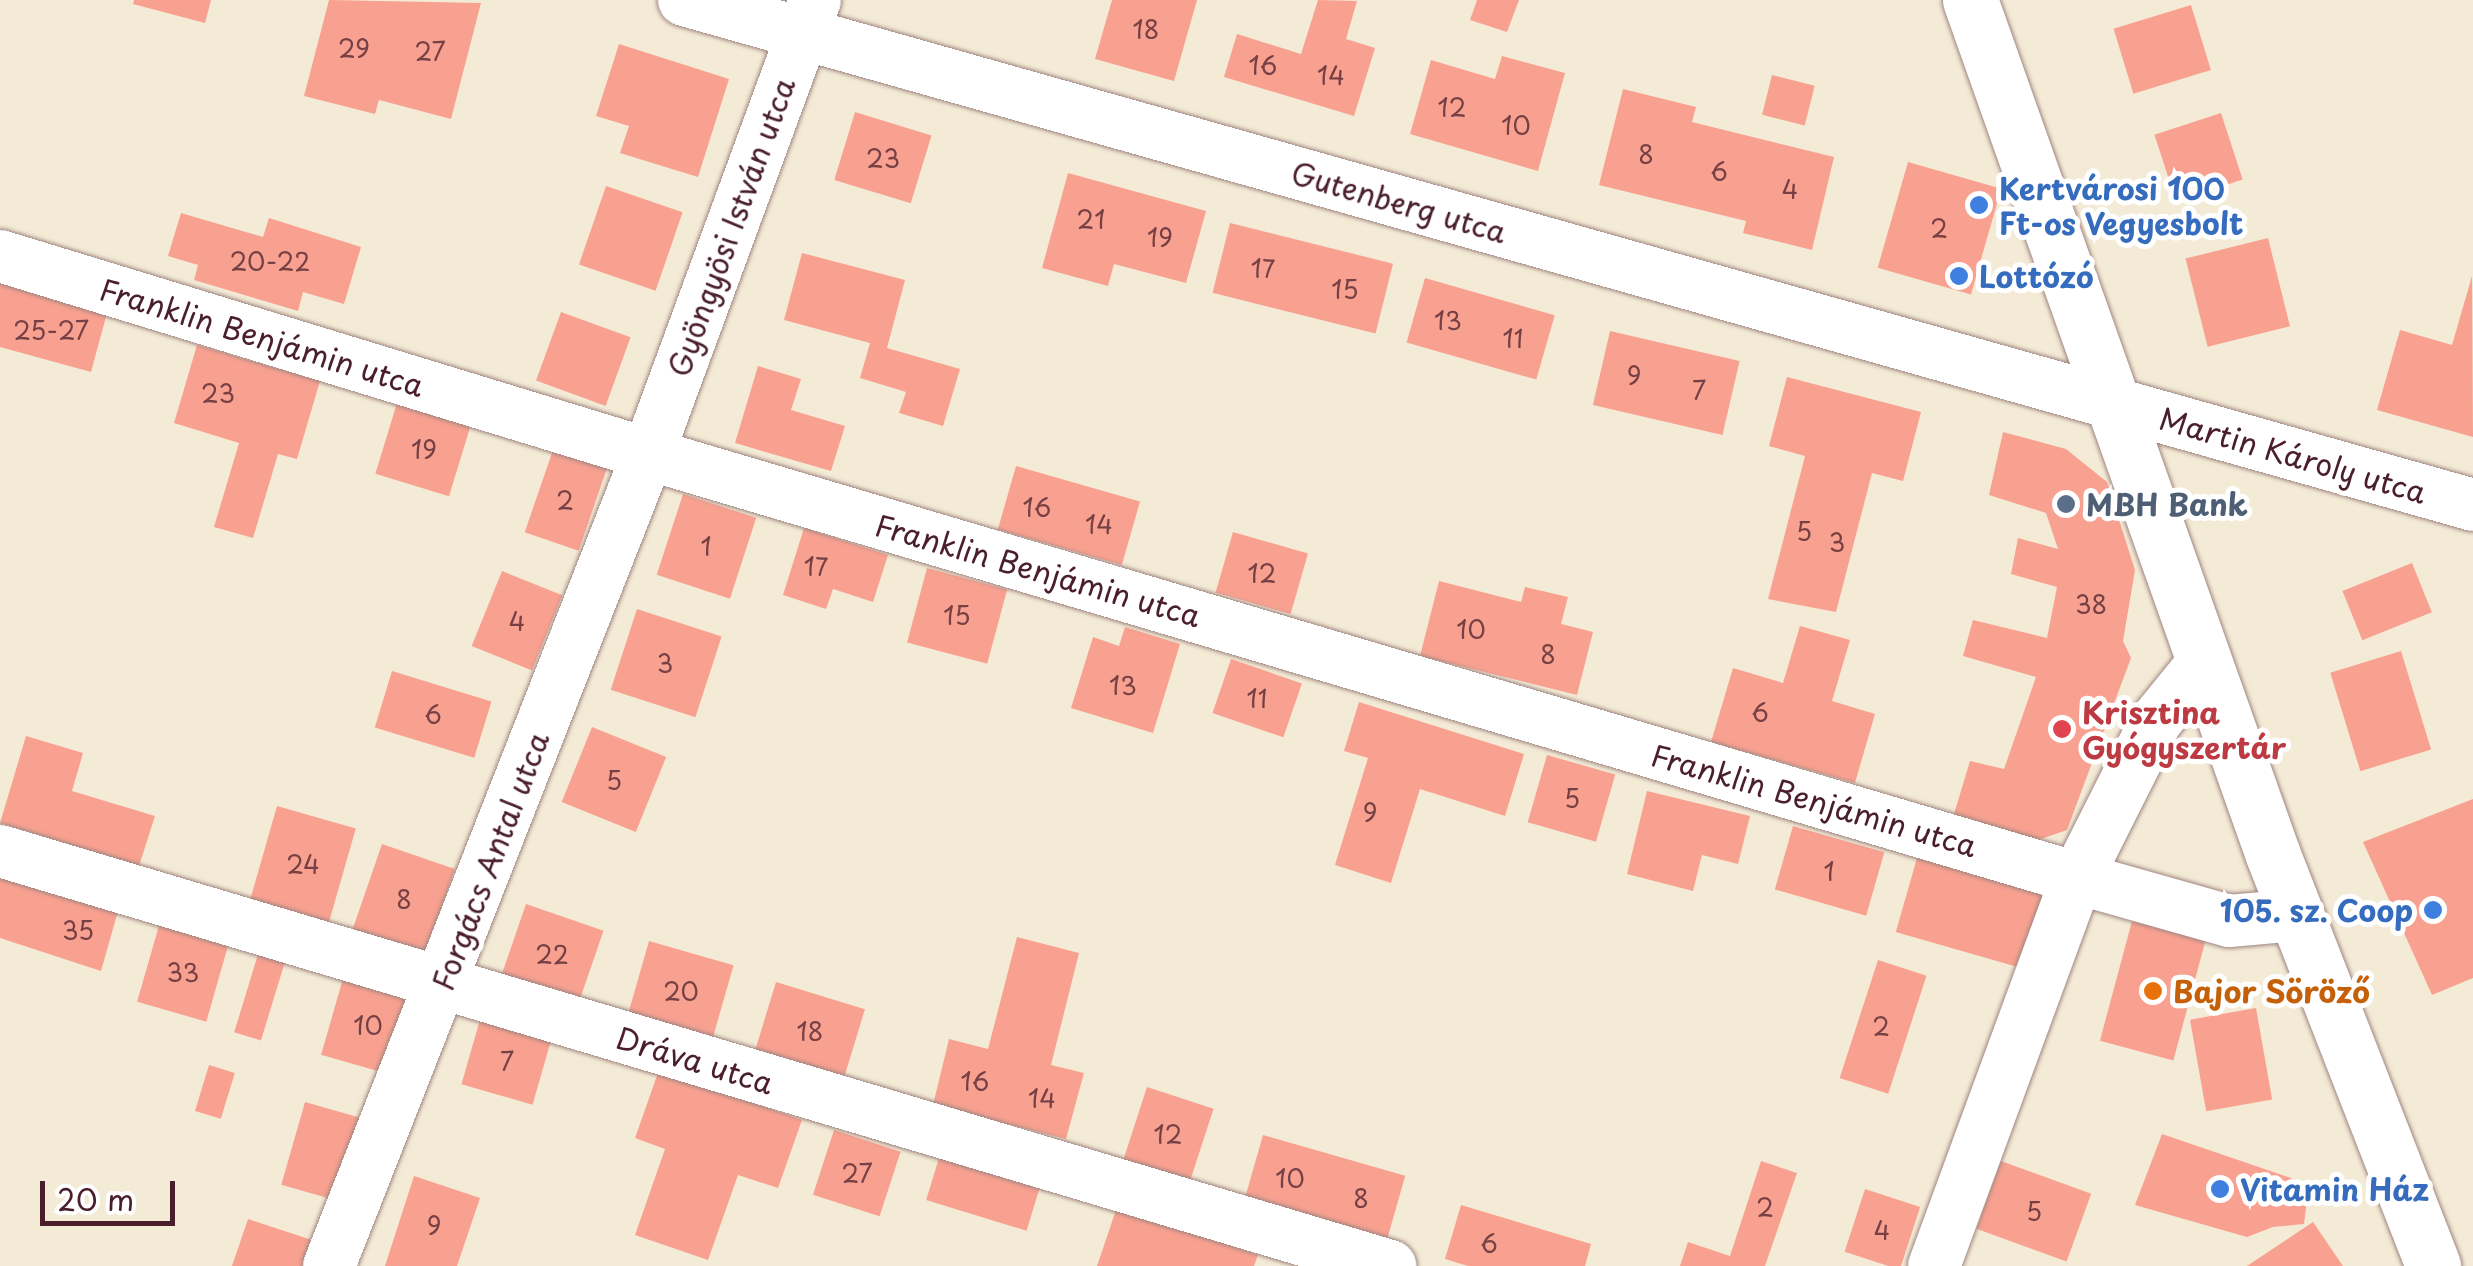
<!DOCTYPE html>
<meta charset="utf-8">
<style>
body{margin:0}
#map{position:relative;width:2473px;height:1266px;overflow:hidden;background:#f4ebd6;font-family:"Playpen Sans",sans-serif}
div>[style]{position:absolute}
.building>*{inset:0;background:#f9a190;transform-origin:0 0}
.roads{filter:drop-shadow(0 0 2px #9f8580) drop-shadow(0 0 2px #9f8580)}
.street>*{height:52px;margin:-26px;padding:0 26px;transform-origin:26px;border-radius:26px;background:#fff}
.secondary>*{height:55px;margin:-27.5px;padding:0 27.5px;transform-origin:27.5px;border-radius:27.5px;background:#fff}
.dots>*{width:28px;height:28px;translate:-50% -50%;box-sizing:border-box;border:5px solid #fff;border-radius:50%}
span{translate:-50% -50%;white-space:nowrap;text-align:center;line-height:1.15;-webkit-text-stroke:10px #fff;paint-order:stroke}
.number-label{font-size:25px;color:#764044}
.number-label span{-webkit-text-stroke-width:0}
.shop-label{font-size:30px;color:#366cbe;font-weight:700}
.left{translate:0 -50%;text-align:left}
.right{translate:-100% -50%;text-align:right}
.street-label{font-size:30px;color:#4a1f2b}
.service-label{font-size:30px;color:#4e5e75;font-weight:700}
.health-label{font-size:30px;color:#be3a42;font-weight:700}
.food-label{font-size:30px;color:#c56008;font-weight:700}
.scale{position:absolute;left:40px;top:1181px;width:135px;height:45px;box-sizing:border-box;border:5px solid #4a1f2b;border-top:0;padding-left:12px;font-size:30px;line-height:35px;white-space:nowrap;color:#4a1f2b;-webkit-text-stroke:8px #fff;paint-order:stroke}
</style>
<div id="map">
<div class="building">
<i style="clip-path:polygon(134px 0,211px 0,205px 23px,133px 4px)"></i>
<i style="clip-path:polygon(329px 0,481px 3px,451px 119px,379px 100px,375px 114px,304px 96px)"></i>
<i style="clip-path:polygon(1112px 0,1197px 0,1174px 81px,1095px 59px)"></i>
<i style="clip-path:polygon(1318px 0,1357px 1px,1346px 39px,1375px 48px,1354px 116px,1224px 77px,1237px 34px,1301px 54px)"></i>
<i style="clip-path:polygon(1477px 0,1519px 0,1507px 32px,1470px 20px)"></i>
<i style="left:2191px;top:5px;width:68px;height:81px;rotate:73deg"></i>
<i style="clip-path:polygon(619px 44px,729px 79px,698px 177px,620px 153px,629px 126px,596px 116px)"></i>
<i style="clip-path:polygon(1502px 56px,1565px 73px,1538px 171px,1410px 134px,1431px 60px,1495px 79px)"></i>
<i style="left:1772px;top:75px;width:44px;height:41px;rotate:14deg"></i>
<i style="clip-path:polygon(1623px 89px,1696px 107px,1692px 122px,1834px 157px,1812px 250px,1743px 233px,1746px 221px,1599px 185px)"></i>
<i style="left:855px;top:112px;width:80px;height:71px;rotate:17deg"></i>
<i style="left:2221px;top:113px;width:70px;height:70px;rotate:72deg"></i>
<i style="left:1908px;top:162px;width:97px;height:110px;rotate:16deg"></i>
<i style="clip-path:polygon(1068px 173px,1206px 211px,1186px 283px,1114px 264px,1108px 286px,1042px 268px)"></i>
<i style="left:606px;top:186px;width:81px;height:83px;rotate:19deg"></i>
<i style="clip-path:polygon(181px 213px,263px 237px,269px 218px,361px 247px,344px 304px,303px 292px,298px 311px,194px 280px,198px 265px,168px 256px)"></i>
<i style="left:1230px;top:223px;width:168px;height:72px;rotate:14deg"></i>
<i style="left:2268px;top:238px;width:91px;height:85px;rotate:76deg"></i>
<i style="clip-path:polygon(802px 253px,905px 280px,887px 348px,960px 369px,943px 426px,899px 413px,906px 392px,860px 378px,870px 343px,784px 320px)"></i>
<i style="clip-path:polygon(2472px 276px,2473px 437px,2377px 410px,2400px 330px,2452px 345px)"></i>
<i style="left:1425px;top:278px;width:135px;height:67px;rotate:16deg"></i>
<i style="clip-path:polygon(0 283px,107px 313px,91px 372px,0 347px)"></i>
<i style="left:561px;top:312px;width:74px;height:73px;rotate:20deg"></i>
<i style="left:1610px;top:331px;width:133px;height:76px;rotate:13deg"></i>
<i style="clip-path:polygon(197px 345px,320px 381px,297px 459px,278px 454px,253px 538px,214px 527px,239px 443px,174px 423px)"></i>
<i style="clip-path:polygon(758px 366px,801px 379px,791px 410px,845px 426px,831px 471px,735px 443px)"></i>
<i style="clip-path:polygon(1787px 377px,1921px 412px,1903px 481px,1872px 473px,1836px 612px,1768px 599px,1805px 456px,1769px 446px)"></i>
<i style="left:397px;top:403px;width:77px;height:74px;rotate:17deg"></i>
<i style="clip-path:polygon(2003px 432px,2066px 449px,2107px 482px,2135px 570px,2123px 641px,2131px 658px,2067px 830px,2035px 841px,1954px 814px,1970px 761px,2004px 769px,2036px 677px,1963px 656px,1973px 620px,2047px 638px,2057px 587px,2011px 574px,2018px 538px,2058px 549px,2046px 513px,1989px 495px)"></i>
<i style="left:553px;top:450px;width:57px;height:87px;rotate:19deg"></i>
<i style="left:1016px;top:466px;width:129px;height:66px;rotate:16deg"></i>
<i style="left:683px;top:494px;width:77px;height:85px;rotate:18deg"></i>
<i style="clip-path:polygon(804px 528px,888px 555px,873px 602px,833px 589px,826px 609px,783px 595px)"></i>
<i style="left:1233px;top:532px;width:78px;height:63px;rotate:16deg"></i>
<i style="left:2412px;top:563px;width:53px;height:75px;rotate:68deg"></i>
<i style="left:927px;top:568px;width:83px;height:77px;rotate:15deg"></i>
<i style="left:502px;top:571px;width:65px;height:81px;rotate:22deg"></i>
<i style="clip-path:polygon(1439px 581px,1521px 602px,1525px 587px,1568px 597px,1561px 624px,1593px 632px,1577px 695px,1420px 656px)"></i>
<i style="left:637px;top:609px;width:89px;height:85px;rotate:18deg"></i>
<i style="clip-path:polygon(1800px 626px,1850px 640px,1832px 701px,1875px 714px,1855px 783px,1711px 742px,1733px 668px,1783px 683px)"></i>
<i style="clip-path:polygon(1125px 627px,1180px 644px,1153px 733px,1071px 708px,1093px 637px,1119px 646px)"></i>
<i style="left:2401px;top:651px;width:103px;height:74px;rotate:73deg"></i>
<i style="left:1231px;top:659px;width:75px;height:57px;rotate:19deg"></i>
<i style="left:392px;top:671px;width:104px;height:59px;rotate:17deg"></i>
<i style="clip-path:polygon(1359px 702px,1524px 754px,1505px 816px,1420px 789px,1391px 883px,1335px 865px,1368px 758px,1344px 751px)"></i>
<i style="left:592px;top:727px;width:80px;height:81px;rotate:22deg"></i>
<i style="clip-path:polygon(26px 736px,83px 753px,72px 791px,155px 816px,139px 866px,0 823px)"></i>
<i style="left:1547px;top:755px;width:71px;height:70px;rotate:16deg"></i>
<i style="clip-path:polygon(1647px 791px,1750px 816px,1738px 864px,1702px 855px,1693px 891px,1627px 874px)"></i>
<i style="clip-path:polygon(2473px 799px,2473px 978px,2432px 995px,2363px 842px)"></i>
<i style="left:277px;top:806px;width:82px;height:98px;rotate:16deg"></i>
<i style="left:1793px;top:826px;width:95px;height:66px;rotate:16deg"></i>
<i style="left:382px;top:844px;width:77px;height:91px;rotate:19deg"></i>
<i style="left:1917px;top:858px;width:133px;height:77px;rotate:16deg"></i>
<i style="clip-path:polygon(0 877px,118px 911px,101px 971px,0 938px)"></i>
<i style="left:526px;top:904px;width:82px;height:77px;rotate:19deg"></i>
<i style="left:2132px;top:921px;width:76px;height:124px;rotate:15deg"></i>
<i style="left:160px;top:922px;width:72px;height:83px;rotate:16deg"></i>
<i style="clip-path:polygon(1017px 937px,1079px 953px,1051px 1065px,1084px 1073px,1066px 1139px,933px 1105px,949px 1039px,988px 1049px)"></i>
<i style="left:649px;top:941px;width:88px;height:80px;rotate:16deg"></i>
<i style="left:259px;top:951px;width:28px;height:85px;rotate:17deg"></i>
<i style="left:1878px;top:960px;width:51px;height:124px;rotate:18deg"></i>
<i style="left:344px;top:975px;width:75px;height:83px;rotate:16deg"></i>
<i style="left:776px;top:982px;width:93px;height:73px;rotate:17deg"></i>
<i style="left:2256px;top:1008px;width:93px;height:67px;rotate:80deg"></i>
<i style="left:481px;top:1016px;width:74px;height:71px;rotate:16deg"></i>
<i style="left:209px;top:1065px;width:27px;height:48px;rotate:17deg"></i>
<i style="clip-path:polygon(659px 1070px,802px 1120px,778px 1188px,738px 1175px,708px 1260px,635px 1235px,665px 1149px,635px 1138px)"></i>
<i style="left:1147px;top:1087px;width:70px;height:77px;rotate:18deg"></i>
<i style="left:305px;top:1102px;width:62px;height:86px;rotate:16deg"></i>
<i style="left:834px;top:1130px;width:70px;height:68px;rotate:18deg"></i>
<i style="clip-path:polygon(2162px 1134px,2291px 1178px,2307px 1200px,2304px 1224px,2273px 1227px,2247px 1237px,2135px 1205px)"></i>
<i style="left:1263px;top:1135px;width:148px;height:67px;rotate:16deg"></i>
<i style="left:939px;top:1158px;width:105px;height:44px;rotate:17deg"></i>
<i style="clip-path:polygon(1761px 1161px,1797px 1173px,1765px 1266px,1680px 1266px,1688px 1242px,1730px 1256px)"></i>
<i style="left:2001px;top:1161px;width:96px;height:72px;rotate:20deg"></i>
<i style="clip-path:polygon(414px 1176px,480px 1198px,457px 1266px,385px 1266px)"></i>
<i style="left:1865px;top:1189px;width:58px;height:66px;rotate:18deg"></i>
<i style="clip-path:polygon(1461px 1205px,1591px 1244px,1585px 1266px,1468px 1266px,1445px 1259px)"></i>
<i style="clip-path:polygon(1117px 1207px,1258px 1255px,1254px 1266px,1097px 1266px)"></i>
<i style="clip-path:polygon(248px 1219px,315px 1241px,306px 1266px,232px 1266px)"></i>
<i style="clip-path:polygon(2313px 1222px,2343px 1266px,2247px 1266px)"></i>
</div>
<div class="roads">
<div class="street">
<i style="left:684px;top:0;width:1859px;rotate:15.76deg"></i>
<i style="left:0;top:256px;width:678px;rotate:16.99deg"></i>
<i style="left:648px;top:454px;width:1491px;rotate:16.53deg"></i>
<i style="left:2077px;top:878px;width:158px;rotate:15.8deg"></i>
<i style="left:2229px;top:921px;width:67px;rotate:-5.1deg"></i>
<i style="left:0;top:851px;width:1451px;rotate:16.62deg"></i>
<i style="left:329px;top:1266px;width:872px;rotate:-68.55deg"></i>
<i style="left:648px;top:454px;width:483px;rotate:-69.8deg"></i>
<i style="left:1934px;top:1266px;width:414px;rotate:-69.8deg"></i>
<i style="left:2077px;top:878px;width:176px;rotate:-63.3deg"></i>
<i style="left:2156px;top:721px;width:76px;rotate:-50.9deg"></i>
</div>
<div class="secondary">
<i style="left:1970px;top:0;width:907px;rotate:70.49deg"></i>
<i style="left:2273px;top:855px;width:441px;rotate:68.7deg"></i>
</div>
</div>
<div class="dots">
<i style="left:1979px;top:205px;background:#3f7fe0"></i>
<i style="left:1959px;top:276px;background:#3f7fe0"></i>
<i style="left:2066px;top:504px;background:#5c6f8a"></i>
<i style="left:2062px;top:729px;background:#e0444e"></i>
<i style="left:2433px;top:910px;background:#3f7fe0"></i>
<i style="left:2153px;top:991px;background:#e8710a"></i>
<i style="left:2220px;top:1189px;background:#3f7fe0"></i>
</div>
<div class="number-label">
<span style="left:1146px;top:29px">18</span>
<span style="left:354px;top:48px">29</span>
<span style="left:430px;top:51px">27</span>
<span style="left:1263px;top:65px">16</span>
<span style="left:1331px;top:75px">14</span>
<span style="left:1452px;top:107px">12</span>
<span style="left:1516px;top:125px">10</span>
<span style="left:1646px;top:154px">8</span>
<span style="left:883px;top:158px">23</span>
<span style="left:1719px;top:171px">6</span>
<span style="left:1790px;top:189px">4</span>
<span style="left:1091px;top:219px">21</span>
<span style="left:1939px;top:228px">2</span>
<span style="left:1160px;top:237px">19</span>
<span style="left:270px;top:261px">20-22</span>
<span style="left:1263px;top:268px">17</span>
<span style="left:1345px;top:289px">15</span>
<span style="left:1448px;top:320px">13</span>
<span style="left:51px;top:330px">25-27</span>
<span style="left:1513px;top:338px">11</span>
<span style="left:1634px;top:375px">9</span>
<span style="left:1699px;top:390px">7</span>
<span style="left:218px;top:393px">23</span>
<span style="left:424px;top:449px">19</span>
<span style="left:565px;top:500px">2</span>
<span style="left:1037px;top:507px">16</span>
<span style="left:1099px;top:524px">14</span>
<span style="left:1804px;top:531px">5</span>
<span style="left:1837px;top:542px">3</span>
<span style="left:706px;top:546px">1</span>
<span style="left:816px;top:566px">17</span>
<span style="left:1262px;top:573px">12</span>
<span style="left:2091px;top:604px">38</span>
<span style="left:957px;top:615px">15</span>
<span style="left:517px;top:621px">4</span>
<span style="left:1471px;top:629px">10</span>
<span style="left:1548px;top:654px">8</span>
<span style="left:665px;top:663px">3</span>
<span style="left:1123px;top:685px">13</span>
<span style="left:1257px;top:698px">11</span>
<span style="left:1760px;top:712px">6</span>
<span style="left:433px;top:714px">6</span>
<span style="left:614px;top:780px">5</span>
<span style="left:1572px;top:798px">5</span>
<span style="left:1370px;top:812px">9</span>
<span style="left:303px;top:864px">24</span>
<span style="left:1829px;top:871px">1</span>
<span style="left:404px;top:899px">8</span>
<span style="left:78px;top:930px">35</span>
<span style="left:552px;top:954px">22</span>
<span style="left:183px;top:972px">33</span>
<span style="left:681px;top:991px">20</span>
<span style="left:368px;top:1025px">10</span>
<span style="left:1881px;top:1026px">2</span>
<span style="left:810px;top:1031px">18</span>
<span style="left:507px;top:1061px">7</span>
<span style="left:975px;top:1081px">16</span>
<span style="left:1042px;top:1098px">14</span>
<span style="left:1168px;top:1134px">12</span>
<span style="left:857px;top:1173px">27</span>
<span style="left:1290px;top:1178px">10</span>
<span style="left:1361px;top:1198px">8</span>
<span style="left:1765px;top:1207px">2</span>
<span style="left:2034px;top:1211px">5</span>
<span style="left:434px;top:1225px">9</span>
<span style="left:1882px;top:1230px">4</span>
<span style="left:1489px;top:1243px">6</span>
</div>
<div class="shop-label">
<span class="left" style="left:1999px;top:205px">Kertvárosi 100<br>Ft-os Vegyesbolt</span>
<span class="left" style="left:1979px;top:276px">Lottózó</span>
<span class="right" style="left:2413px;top:910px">105. sz. Coop</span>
<span class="left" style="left:2240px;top:1189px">Vitamin Ház</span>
</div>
<div class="street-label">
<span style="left:1399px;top:202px;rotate:16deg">Gutenberg utca</span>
<span style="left:731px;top:227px;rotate:-70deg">Gyöngyösi István utca</span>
<span style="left:262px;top:337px;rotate:17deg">Franklin Benjámin utca</span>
<span style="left:2293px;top:455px;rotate:16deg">Martin Károly utca</span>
<span style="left:1038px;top:570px;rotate:16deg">Franklin Benjámin utca</span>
<span style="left:1814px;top:800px;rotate:16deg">Franklin Benjámin utca</span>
<span style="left:490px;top:861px;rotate:-69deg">Forgács Antal utca</span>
<span style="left:695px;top:1060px;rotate:17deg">Dráva utca</span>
</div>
<div class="service-label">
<span class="left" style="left:2086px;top:504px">MBH Bank</span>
</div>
<div class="health-label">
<span class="left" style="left:2082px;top:729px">Krisztina<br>Gyógyszertár</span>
</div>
<div class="food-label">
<span class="left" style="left:2173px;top:991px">Bajor Söröző</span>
</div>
<div class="scale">20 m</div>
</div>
